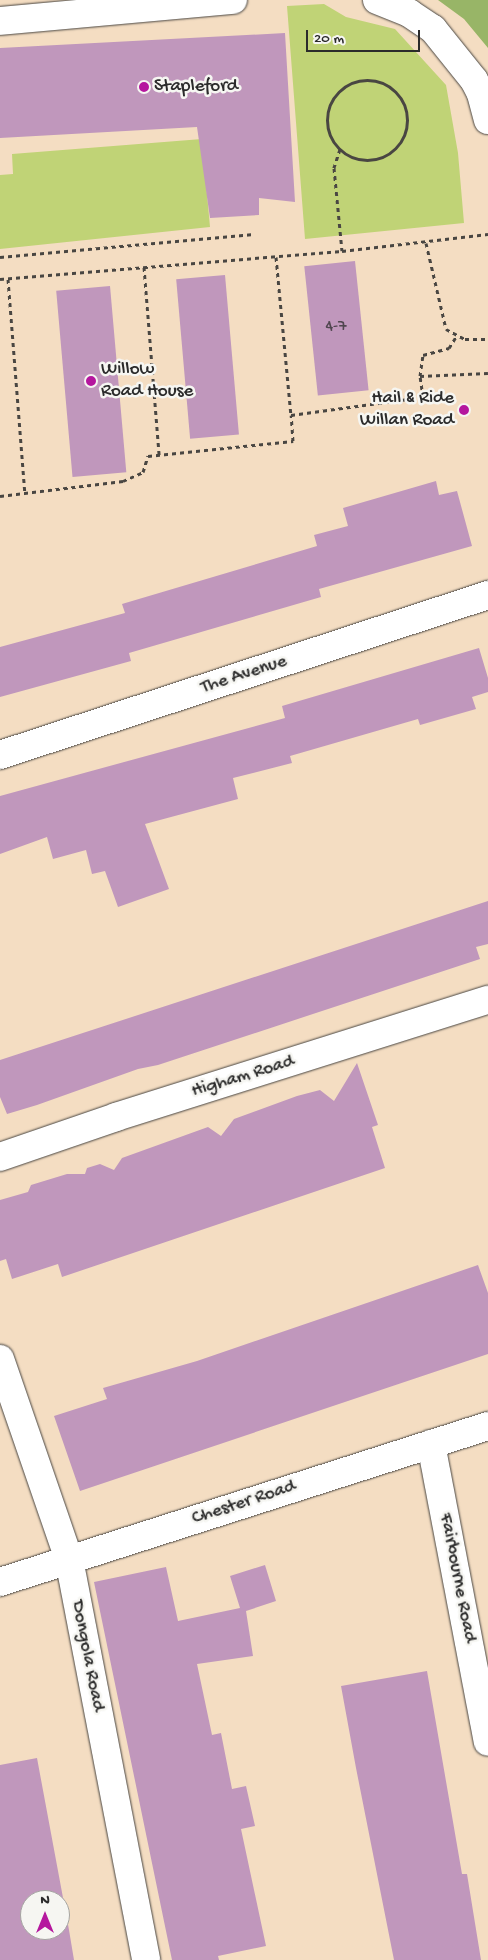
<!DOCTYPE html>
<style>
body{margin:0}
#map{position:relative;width:488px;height:1960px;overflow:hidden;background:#f4ddc2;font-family:"Gochi Hand",sans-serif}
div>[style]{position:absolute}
.green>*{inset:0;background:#c0d376}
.forest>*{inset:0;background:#98b567}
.building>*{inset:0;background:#c097bc;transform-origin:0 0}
.path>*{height:3px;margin-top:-1.5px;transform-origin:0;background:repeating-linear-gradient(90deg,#494642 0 4px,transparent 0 8px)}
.path>.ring{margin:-1.5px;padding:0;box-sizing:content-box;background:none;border:3px solid #494642;border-radius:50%}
.roads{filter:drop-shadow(0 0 1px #494642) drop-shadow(0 0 1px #494642)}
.minor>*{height:28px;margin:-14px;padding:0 14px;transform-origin:14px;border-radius:14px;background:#fff}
.dots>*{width:14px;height:14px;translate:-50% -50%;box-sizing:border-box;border:2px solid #f6f6f2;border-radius:50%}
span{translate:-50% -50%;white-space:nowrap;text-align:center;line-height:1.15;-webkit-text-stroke:5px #f6f6f2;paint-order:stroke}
.number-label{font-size:16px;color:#50464f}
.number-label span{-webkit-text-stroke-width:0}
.poi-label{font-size:19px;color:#2b2b2b}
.left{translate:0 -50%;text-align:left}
.right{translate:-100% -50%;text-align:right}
.street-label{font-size:19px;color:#2b2b2b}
.north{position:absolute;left:20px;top:1890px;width:50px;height:50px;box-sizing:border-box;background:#f6f6f2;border:1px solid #a5a5a2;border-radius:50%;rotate:0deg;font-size:14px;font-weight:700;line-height:20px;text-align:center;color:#2b2b2b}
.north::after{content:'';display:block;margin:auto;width:18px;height:22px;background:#b5179e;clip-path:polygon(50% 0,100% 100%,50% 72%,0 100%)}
.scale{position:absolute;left:306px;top:30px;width:114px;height:22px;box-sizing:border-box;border:2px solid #2b2b2b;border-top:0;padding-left:6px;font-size:15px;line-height:18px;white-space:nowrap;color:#2b2b2b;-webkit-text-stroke:4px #f6f6f2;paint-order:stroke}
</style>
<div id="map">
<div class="green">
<i style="clip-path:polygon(324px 4px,346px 17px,395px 29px,446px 85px,458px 153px,464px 223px,305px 239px,287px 6px)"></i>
<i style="clip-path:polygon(202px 139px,210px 227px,0 249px,0 175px,13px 174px,12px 154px)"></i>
</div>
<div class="forest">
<i style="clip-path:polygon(438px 0,488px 0,488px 48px,464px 19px)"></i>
</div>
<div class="building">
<i style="clip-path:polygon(285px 33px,295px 202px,259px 198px,259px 215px,210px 218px,197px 127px,0 138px,0 48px)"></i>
<i style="left:355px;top:261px;width:130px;height:51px;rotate:84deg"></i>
<i style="left:225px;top:275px;width:160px;height:49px;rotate:85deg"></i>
<i style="left:110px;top:286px;width:187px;height:54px;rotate:85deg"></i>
<i style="clip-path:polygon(436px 481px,439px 495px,457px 491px,472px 546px,319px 589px,321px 597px,129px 653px,131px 661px,0 697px,0 647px,125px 613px,122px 604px,317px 546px,314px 535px,348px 526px,343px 508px)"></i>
<i style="clip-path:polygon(479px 648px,488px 678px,488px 692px,472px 697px,476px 709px,420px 725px,418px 719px,290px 756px,292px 763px,233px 778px,238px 799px,145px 824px,169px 889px,118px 907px,105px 871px,92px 874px,86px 850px,53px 859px,47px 837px,0 854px,0 796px,285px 718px,282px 706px)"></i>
<i style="clip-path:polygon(488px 901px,488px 944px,476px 947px,480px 959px,158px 1065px,138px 1069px,37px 1105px,7px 1114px,0 1097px,0 1060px)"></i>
<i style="clip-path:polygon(357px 1063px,378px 1125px,372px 1127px,385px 1168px,62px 1277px,58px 1264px,12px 1279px,6px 1259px,0 1261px,0 1200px,28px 1192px,31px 1185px,67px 1174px,85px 1174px,87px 1168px,100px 1164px,114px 1170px,122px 1158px,208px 1127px,221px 1136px,234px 1119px,297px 1096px,320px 1090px,334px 1101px)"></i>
<i style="clip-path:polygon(478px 1265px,488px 1293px,488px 1354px,80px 1491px,54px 1416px,107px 1399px,103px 1388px,197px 1361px)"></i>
<i style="clip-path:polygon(265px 1565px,276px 1601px,246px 1611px,253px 1656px,197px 1664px,212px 1735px,221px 1733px,232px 1789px,246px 1786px,255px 1826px,241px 1829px,266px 1946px,218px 1956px,219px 1960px,172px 1960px,94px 1582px,166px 1567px,178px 1621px,240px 1608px,230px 1576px)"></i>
<i style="clip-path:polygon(427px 1671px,462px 1874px,467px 1874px,481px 1960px,394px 1960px,356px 1768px,341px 1686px)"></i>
<i style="clip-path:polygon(evenodd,37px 1758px,69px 1930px,74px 1960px,0 1960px,0 1765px,37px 1758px,30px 1900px,60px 1900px,60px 1930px,30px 1930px,30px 1900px)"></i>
</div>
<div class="path">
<i class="ring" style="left:327px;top:80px;width:77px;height:77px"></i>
<i style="left:340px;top:149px;width:20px;rotate:108deg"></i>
<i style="left:334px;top:168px;width:83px;rotate:84.5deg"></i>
<i style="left:426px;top:243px;width:88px;rotate:76.9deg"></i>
<i style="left:446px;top:329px;width:21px;rotate:28deg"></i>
<i style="left:465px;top:339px;width:23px"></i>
<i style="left:0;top:257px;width:255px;rotate:-5.2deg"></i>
<i style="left:276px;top:257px;width:159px;rotate:84.6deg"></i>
<i style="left:144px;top:267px;width:189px;rotate:85.4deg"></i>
<i style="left:0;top:279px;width:343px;rotate:-4.7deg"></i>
<i style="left:342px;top:251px;width:147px;rotate:-6.6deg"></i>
<i style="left:8px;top:279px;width:215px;rotate:85.5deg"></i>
<i style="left:420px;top:376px;width:21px;rotate:-82deg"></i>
<i style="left:423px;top:355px;width:27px;rotate:-15deg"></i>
<i style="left:449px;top:348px;width:15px;rotate:-58deg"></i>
<i style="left:0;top:496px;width:124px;rotate:-7deg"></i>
<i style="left:123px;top:481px;width:22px;rotate:-24deg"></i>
<i style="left:143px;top:472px;width:17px;rotate:-73deg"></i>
<i style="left:148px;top:456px;width:146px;rotate:-5.9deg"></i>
<i style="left:293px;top:441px;width:26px;rotate:-94deg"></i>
<i style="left:291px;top:415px;width:133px;rotate:-7.8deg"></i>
<i style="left:423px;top:397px;width:21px;rotate:-98deg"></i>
<i style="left:420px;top:376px;width:68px;rotate:-2.5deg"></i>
</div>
<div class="roads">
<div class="minor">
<i style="left:377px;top:0;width:35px;rotate:22deg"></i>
<i style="left:409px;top:13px;width:29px;rotate:34deg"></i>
<i style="left:433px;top:29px;width:65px;rotate:51.2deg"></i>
<i style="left:474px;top:80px;width:16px;rotate:63deg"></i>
<i style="left:481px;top:94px;width:27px;rotate:75deg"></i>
<i style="left:0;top:21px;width:234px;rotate:-5.2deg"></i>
<i style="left:0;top:755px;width:514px;rotate:-18.15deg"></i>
<i style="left:0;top:1157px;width:123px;rotate:-19deg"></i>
<i style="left:116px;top:1117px;width:390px;rotate:-17.5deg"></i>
<i style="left:0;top:1359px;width:212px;rotate:71deg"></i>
<i style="left:69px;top:1559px;width:408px;rotate:79.1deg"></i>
<i style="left:431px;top:1444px;width:303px;rotate:79.2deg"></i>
<i style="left:0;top:1582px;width:512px;rotate:-17.73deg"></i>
</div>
</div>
<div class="dots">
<i style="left:144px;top:87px;background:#b5179e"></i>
<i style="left:91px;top:381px;background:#b5179e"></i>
<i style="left:464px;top:410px;background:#b5179e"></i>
</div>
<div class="number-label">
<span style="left:336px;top:328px">4-7</span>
</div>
<div class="poi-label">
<span class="left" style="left:154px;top:87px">Stapleford</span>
<span class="left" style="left:101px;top:381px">Willow<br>Road House</span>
<span class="right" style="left:454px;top:410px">Hail &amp; Ride<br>Willan Road</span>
</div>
<div class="street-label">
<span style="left:244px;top:675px;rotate:-18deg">The Avenue</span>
<span style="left:243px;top:1077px;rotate:-17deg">Higham Road</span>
<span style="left:244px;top:1503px;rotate:-18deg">Chester Road</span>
<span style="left:457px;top:1578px;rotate:79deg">Fairbourne Road</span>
<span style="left:87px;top:1656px;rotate:79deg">Dongola Road</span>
</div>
<div class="north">N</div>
<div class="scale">20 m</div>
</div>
